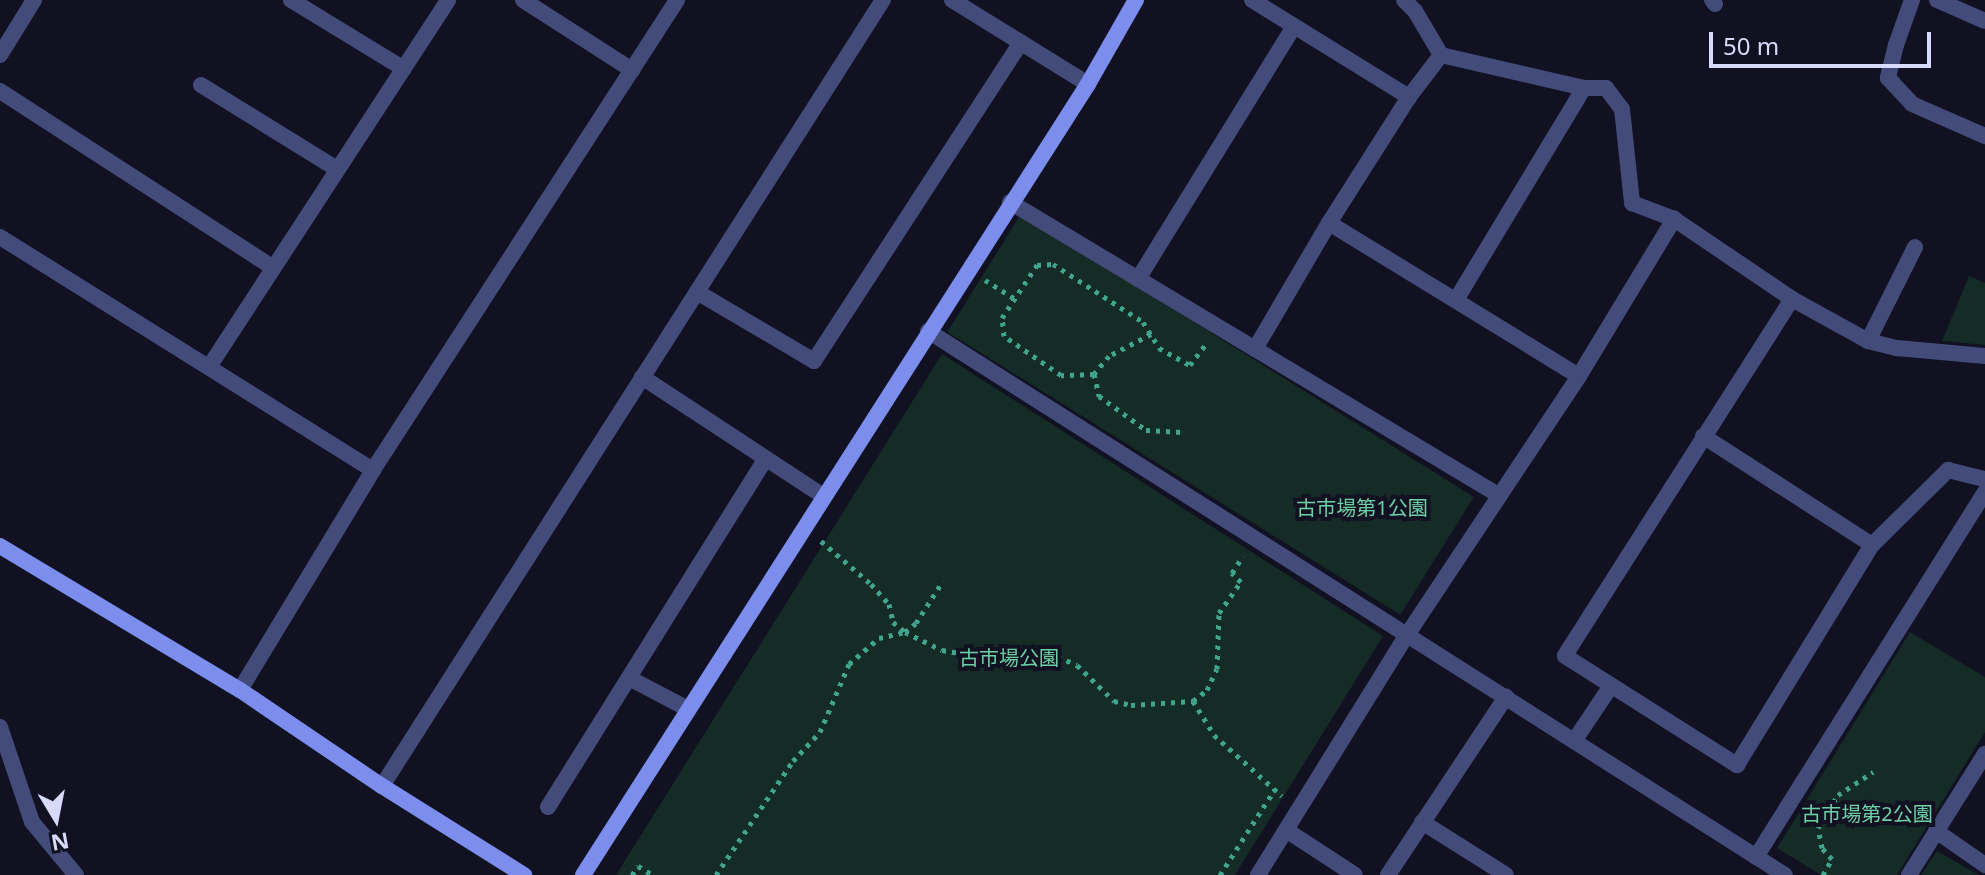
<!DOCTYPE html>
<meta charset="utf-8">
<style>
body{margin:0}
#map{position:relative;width:1985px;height:875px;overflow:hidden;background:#112;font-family:"Noto Sans","Noto Sans JP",sans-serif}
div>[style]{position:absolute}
.green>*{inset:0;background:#152b26;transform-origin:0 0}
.path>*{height:5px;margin-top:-2.5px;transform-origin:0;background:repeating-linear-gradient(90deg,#3fa58c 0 4px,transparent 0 10px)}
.street>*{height:16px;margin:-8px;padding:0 8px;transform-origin:8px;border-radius:8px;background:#424b7a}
.secondary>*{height:16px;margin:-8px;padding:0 8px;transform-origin:8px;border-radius:8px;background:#7b8eed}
span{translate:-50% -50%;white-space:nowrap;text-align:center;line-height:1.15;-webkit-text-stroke:8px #112;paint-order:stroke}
.park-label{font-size:20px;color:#6dd0a4}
.north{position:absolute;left:16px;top:779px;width:80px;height:80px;-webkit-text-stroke:6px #112;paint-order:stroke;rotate:170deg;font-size:22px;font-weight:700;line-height:32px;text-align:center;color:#d7daf9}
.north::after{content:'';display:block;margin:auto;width:28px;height:36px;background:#d7daf9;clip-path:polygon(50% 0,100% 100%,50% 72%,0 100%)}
.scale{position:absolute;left:1709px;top:32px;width:222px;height:36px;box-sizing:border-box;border:4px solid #d7daf9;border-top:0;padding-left:10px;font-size:24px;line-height:28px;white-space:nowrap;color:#d7daf9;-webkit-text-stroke:6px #112;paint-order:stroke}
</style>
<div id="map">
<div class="green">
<i style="left:1021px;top:214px;width:534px;height:139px;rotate:32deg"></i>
<i style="clip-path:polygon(1969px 276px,1985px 283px,1985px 345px,1942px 341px)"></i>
<i style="clip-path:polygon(942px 354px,1383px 636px,1235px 875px,616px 875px)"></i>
<i style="clip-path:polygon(1910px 632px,1985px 677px,1985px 732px,1897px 875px,1821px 875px,1777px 848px)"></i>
<i style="clip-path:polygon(1937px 851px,1979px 875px,1921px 875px)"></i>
</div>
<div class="path">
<i style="left:985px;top:280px;width:36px;rotate:32deg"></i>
<i style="left:1151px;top:334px;width:47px;rotate:152.4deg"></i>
<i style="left:1109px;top:356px;width:23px;rotate:130deg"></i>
<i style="left:1094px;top:374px;width:23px;rotate:77deg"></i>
<i style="left:1099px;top:396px;width:58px;rotate:35.9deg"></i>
<i style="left:1146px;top:430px;width:36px;rotate:3deg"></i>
<i style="left:1094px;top:374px;width:33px;rotate:178deg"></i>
<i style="left:1061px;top:375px;width:69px;rotate:-145.6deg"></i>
<i style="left:1004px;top:336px;width:18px;rotate:-96deg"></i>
<i style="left:1002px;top:318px;width:64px;rotate:-56.6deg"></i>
<i style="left:1037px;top:265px;width:16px;rotate:-4deg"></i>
<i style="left:1053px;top:264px;width:107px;rotate:32.8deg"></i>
<i style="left:1143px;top:322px;width:31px;rotate:58deg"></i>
<i style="left:1159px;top:348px;width:35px;rotate:29deg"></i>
<i style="left:1190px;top:365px;width:26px;rotate:-53deg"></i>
<i style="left:821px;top:541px;width:66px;rotate:40.7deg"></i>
<i style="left:871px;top:584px;width:27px;rotate:48deg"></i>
<i style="left:889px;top:604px;width:18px;rotate:77deg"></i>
<i style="left:893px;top:622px;width:16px;rotate:40deg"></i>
<i style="left:905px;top:632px;width:41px;rotate:25.9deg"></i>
<i style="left:942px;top:650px;width:36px;rotate:10deg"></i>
<i style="left:977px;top:656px;width:37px;rotate:-8deg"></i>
<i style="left:1014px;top:651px;width:34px;rotate:3deg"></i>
<i style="left:1048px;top:653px;width:31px;rotate:22deg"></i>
<i style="left:1077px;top:665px;width:52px;rotate:44.2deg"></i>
<i style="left:1114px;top:701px;width:17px;rotate:13deg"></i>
<i style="left:1131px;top:705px;width:62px;rotate:-3.7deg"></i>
<i style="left:1193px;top:701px;width:18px;rotate:-38deg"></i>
<i style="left:1207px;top:690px;width:23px;rotate:-65deg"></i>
<i style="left:1217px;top:669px;width:56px;rotate:-88deg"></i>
<i style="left:1219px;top:613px;width:38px;rotate:-55deg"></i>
<i style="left:1241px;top:582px;width:13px;rotate:-135deg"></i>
<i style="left:1232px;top:573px;width:20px;rotate:-57deg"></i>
<i style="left:1193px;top:701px;width:40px;rotate:58deg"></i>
<i style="left:1214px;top:735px;width:91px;rotate:41.9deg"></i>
<i style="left:632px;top:875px;width:11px;rotate:-56deg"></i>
<i style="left:638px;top:866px;width:17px;rotate:31deg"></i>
<i style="left:716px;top:875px;width:138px;rotate:-56deg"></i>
<i style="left:793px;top:761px;width:40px;rotate:-47deg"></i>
<i style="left:820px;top:732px;width:74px;rotate:-66.9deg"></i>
<i style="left:849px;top:664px;width:40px;rotate:-41deg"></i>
<i style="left:879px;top:638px;width:27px;rotate:-13deg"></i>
<i style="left:905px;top:632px;width:14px;rotate:-39deg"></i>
<i style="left:916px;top:623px;width:50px;rotate:-57.3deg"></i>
<i style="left:1220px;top:875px;width:102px;rotate:-57.4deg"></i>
<i style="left:1823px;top:875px;width:18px;rotate:-61deg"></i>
<i style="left:1832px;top:859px;width:15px;rotate:-132deg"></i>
<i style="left:1822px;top:848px;width:20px;rotate:-101deg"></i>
<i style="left:1818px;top:828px;width:39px;rotate:-59deg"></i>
<i style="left:1838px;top:795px;width:42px;rotate:-33.3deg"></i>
</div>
<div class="street">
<i style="left:291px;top:0;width:132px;rotate:31.4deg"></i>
<i style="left:523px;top:0;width:130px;rotate:32.7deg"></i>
<i style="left:952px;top:0;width:160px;rotate:31.7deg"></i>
<i style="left:1252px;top:0;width:185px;rotate:31.7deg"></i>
<i style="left:1404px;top:0;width:16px;rotate:45deg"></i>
<i style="left:1415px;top:11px;width:51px;rotate:59.4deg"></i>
<i style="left:1441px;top:55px;width:147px;rotate:13deg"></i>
<i style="left:1584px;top:88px;width:22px"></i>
<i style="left:1606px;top:88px;width:26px;rotate:53deg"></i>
<i style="left:1622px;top:109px;width:95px;rotate:83.9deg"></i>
<i style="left:1632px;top:203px;width:45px;rotate:20.9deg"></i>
<i style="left:1674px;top:219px;width:143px;rotate:34.1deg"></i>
<i style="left:1792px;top:299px;width:87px;rotate:28.9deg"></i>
<i style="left:1868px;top:341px;width:30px;rotate:14deg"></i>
<i style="left:1897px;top:348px;width:88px;rotate:5.2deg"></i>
<i style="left:1712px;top:0;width:5px;rotate:53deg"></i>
<i style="left:1912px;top:0;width:48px;rotate:109.6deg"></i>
<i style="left:1896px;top:45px;width:34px;rotate:104deg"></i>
<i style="left:1888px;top:78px;width:35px;rotate:47deg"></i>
<i style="left:1912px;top:104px;width:80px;rotate:23.7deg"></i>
<i style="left:1937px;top:0;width:52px;rotate:23.6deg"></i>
<i style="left:0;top:55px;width:65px;rotate:-58.3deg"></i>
<i style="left:201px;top:85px;width:160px;rotate:31.7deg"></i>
<i style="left:0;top:91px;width:324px;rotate:32.9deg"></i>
<i style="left:1010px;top:202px;width:571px;rotate:30.96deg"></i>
<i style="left:1329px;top:223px;width:293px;rotate:31.5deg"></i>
<i style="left:0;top:237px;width:440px;rotate:32deg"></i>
<i style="left:1138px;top:279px;width:297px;rotate:-58.3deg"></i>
<i style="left:697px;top:292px;width:136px;rotate:30.5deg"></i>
<i style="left:814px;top:361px;width:380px;rotate:-57deg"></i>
<i style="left:1792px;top:299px;width:423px;rotate:122.5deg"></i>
<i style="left:1565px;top:656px;width:204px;rotate:32.4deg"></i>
<i style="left:1737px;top:765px;width:258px;rotate:-58.5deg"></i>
<i style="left:1872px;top:545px;width:107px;rotate:-44.6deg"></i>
<i style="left:1948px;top:470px;width:38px;rotate:14deg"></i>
<i style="left:1456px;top:300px;width:248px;rotate:-58.9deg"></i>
<i style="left:928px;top:331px;width:1015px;rotate:32.41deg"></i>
<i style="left:1868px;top:341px;width:105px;rotate:-63.4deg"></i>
<i style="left:1255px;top:349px;width:146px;rotate:-59.6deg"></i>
<i style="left:1329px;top:223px;width:149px;rotate:-57.6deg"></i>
<i style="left:1409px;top:97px;width:53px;rotate:-52.7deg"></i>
<i style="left:209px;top:367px;width:438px;rotate:-56.9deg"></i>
<i style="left:642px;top:377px;width:217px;rotate:33.3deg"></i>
<i style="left:1703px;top:436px;width:201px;rotate:32.8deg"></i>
<i style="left:629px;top:678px;width:67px;rotate:27.7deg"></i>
<i style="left:240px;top:690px;width:257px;rotate:-58.8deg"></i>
<i style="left:373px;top:470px;width:560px;rotate:-57.1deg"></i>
<i style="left:0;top:727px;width:100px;rotate:71.4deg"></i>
<i style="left:32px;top:822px;width:69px;rotate:50.3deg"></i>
<i style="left:1574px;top:741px;width:66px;rotate:-56.1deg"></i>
<i style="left:382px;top:786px;width:932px;rotate:-57.49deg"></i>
<i style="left:548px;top:807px;width:411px;rotate:-58deg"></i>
<i style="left:1422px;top:822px;width:99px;rotate:32.2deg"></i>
<i style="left:1286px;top:830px;width:82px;rotate:33.1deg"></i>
<i style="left:1936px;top:831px;width:60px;rotate:34.8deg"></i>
<i style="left:1756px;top:857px;width:431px;rotate:-57.9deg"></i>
<i style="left:1258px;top:875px;width:282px;rotate:-58.2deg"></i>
<i style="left:1407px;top:635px;width:311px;rotate:-56.4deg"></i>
<i style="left:1579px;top:376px;width:184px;rotate:-58.8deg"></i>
<i style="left:1388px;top:875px;width:214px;rotate:-56.5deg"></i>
<i style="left:1909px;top:875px;width:143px;rotate:-57.9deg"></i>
</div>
<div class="secondary">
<i style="left:0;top:546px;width:280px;rotate:31deg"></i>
<i style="left:240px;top:690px;width:171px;rotate:34.1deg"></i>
<i style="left:382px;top:786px;width:168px;rotate:32.1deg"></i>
<i style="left:583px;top:875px;width:938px;rotate:-57.44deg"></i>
<i style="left:1088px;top:84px;width:97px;rotate:-60.3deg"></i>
</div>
<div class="park-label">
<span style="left:1362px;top:507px">古市場第1公園</span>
<span style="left:1009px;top:657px">古市場公園</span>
<span style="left:1867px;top:813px">古市場第2公園</span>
</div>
<div class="north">N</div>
<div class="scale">50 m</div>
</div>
